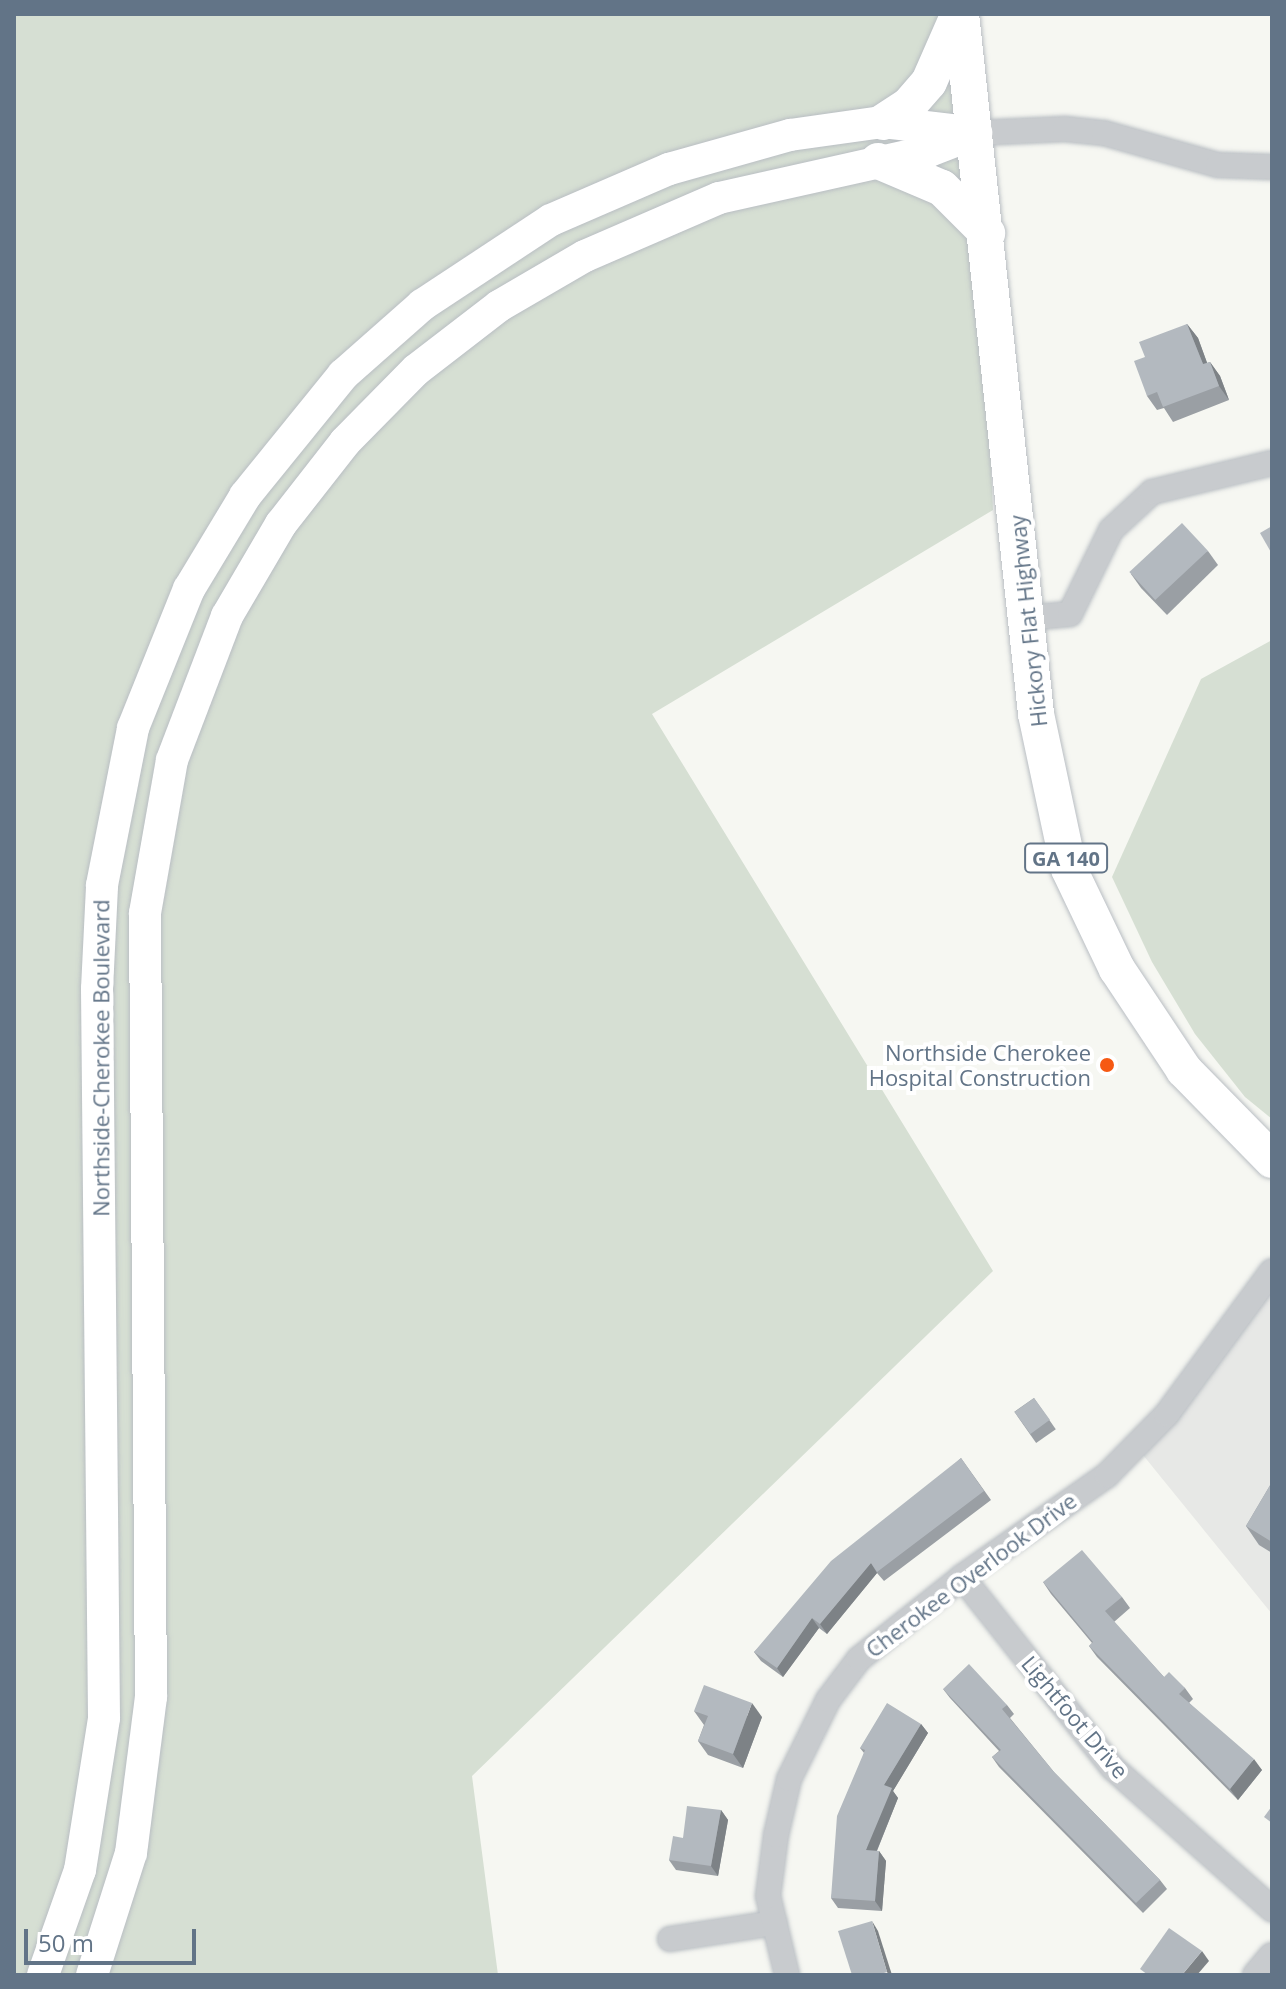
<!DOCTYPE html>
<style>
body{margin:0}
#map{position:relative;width:1286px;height:1989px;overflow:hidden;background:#f6f7f2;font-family:"Open Sans",sans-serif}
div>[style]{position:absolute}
.built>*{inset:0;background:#e7e8e6}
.green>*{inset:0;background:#d6dfd3}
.roads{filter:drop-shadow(0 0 2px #b9bec3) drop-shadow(0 0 2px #b9bec3)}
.street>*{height:24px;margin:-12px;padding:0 12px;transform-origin:12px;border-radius:12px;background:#c8cbce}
.secondary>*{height:32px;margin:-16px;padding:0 16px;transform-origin:16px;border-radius:16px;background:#fff}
.primary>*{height:36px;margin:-18px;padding:0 18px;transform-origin:18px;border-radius:18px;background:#fff}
.wall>*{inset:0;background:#9a9fa4;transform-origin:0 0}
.shaded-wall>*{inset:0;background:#7d8286}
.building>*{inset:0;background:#b3b9bf;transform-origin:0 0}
.dots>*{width:22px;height:22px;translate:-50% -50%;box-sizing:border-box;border:4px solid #fff;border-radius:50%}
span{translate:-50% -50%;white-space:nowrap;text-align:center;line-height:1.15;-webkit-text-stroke:8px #fff;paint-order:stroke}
.shield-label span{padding:2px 6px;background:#fff;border:2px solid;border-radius:6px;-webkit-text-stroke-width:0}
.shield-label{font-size:20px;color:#627487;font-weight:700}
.street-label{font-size:22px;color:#627487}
.poi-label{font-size:22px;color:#627487}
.right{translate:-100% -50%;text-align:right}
.frame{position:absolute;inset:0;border:16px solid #627487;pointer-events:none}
.scale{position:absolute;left:24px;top:1929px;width:172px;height:36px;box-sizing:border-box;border:4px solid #627487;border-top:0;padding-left:10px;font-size:24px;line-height:28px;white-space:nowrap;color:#627487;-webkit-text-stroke:6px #fff;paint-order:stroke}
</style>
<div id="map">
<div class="built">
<i style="clip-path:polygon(1272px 1273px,1272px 1614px,1130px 1439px)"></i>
</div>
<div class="green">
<i style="clip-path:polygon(14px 14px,957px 14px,976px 133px,993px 510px,652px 714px,993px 1271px,472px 1776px,498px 1975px,14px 1975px)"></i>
<i style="clip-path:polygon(1272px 640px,1272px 1119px,1245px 1097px,1195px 1034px,1152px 962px,1112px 877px,1201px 679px)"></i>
</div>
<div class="roads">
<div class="street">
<i style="left:976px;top:133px;width:89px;rotate:-2.6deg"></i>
<i style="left:1065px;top:129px;width:39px;rotate:6deg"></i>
<i style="left:1104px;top:133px;width:118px;rotate:15.7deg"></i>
<i style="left:1218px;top:165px;width:54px;rotate:2.1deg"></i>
<i style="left:1026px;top:618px;width:44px;rotate:-5.2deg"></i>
<i style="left:1070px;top:614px;width:93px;rotate:-64deg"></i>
<i style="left:1111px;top:530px;width:56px;rotate:-42.8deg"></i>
<i style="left:1152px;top:492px;width:123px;rotate:-13.6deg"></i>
<i style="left:962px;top:1577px;width:243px;rotate:51.7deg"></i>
<i style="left:1113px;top:1768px;width:213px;rotate:41.6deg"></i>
<i style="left:670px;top:1939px;width:106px;rotate:-8.7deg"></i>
<i style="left:787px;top:1975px;width:81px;rotate:-103.5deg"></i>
<i style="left:768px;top:1896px;width:62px;rotate:-82.5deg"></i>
<i style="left:776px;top:1835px;width:57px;rotate:-76.9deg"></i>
<i style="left:789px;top:1779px;width:88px;rotate:-63.7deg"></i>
<i style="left:828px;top:1700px;width:51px;rotate:-52.9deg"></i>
<i style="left:859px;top:1659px;width:132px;rotate:-38.5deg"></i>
<i style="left:962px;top:1577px;width:177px;rotate:-35.1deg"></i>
<i style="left:1107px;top:1475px;width:86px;rotate:-45.5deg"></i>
<i style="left:1167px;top:1414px;width:177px;rotate:-53.7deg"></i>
<i style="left:1255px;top:1975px;width:26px;rotate:-50deg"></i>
</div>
<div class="secondary">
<i style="left:43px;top:1975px;width:111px;rotate:-70.6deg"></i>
<i style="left:80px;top:1870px;width:154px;rotate:-81deg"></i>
<i style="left:104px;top:1718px;width:729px;rotate:-90.55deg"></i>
<i style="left:97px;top:989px;width:104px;rotate:-87.2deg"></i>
<i style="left:102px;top:885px;width:160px;rotate:-78.8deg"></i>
<i style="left:133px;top:728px;width:150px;rotate:-68.1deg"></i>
<i style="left:189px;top:589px;width:109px;rotate:-58.9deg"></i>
<i style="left:245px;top:496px;width:156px;rotate:-51deg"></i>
<i style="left:343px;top:375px;width:106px;rotate:-41.5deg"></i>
<i style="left:422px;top:305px;width:154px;rotate:-33.4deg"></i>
<i style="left:551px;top:220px;width:129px;rotate:-23.4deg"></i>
<i style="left:669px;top:169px;width:126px;rotate:-15.7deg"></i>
<i style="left:790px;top:135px;width:94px;rotate:-8deg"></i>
<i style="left:883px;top:122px;width:94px;rotate:6.7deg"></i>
<i style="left:92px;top:1975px;width:128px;rotate:-72.3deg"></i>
<i style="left:131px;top:1853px;width:157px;rotate:-82.7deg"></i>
<i style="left:151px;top:1697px;width:784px;rotate:-90.44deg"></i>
<i style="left:145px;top:913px;width:155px;rotate:-80deg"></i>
<i style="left:172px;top:760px;width:154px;rotate:-69.1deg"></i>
<i style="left:227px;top:616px;width:107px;rotate:-59.6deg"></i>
<i style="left:281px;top:524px;width:104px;rotate:-52deg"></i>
<i style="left:345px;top:442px;width:101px;rotate:-45.4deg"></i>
<i style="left:416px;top:370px;width:105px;rotate:-37.6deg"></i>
<i style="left:499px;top:306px;width:99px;rotate:-30.2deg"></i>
<i style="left:585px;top:256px;width:146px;rotate:-23.4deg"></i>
<i style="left:719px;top:198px;width:215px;rotate:-12.6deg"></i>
<i style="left:929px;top:151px;width:47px;rotate:-21.1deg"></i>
</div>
<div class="primary">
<i style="left:961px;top:14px;width:704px;rotate:83.88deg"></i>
<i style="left:1036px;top:714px;width:158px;rotate:78deg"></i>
<i style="left:1069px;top:869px;width:111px;rotate:64.4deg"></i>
<i style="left:1117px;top:969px;width:121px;rotate:56.4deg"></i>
<i style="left:1184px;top:1070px;width:126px;rotate:45.6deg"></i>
<i style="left:883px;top:122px;width:31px;rotate:-33deg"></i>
<i style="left:909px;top:105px;width:30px;rotate:-49deg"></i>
<i style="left:929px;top:82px;width:72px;rotate:-66.3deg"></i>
<i style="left:878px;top:161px;width:69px;rotate:22.9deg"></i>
<i style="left:942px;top:188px;width:64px;rotate:45deg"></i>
</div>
</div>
<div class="wall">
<i style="clip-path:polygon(1187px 324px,1198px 338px,1207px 363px,1210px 362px,1220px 376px,1229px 400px,1173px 422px,1164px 408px,1157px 410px,1147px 396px,1145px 357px)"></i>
<i style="clip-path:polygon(1208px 551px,1218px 565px,1167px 615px,1141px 588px,1131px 574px)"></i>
<i style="left:1034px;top:1398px;width:38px;height:24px;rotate:55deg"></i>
<i style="clip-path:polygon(961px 1458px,991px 1500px,884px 1581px,877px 1573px,827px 1634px,819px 1628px,783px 1677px,761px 1661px,754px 1652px)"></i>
<i style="clip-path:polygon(1272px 1482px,1272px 1553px,1259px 1545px,1246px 1526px)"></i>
<i style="clip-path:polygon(1043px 1582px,1122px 1597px,1130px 1608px,1114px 1622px,1164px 1677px,1185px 1688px,1193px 1699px,1189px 1703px,1262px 1770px,1238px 1800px,1097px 1657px,1089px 1646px,1092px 1643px,1051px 1594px)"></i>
<i style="clip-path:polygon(943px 1689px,1007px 1705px,1014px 1714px,1010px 1718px,1054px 1772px,1160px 1880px,1167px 1889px,1143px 1913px,999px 1767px,992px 1757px,999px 1751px,950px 1698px)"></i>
<i style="clip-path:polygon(694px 1711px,762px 1717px,743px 1768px,708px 1755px,698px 1741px,704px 1725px)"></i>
<i style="clip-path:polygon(921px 1724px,928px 1733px,893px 1791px,898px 1798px,877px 1851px,879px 1851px,886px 1861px,882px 1911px,838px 1908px,831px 1898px,864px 1753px,860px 1748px)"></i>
<i style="clip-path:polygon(721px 1810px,728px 1820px,718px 1876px,676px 1870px,669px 1860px,683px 1838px)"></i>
</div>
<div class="shaded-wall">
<i style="clip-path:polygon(1187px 324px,1198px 338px,1213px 379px,1203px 364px)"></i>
<i style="clip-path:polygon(1210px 362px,1220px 376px,1229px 400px,1219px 386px)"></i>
<i style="clip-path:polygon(871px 1563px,877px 1573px,827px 1634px,820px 1624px)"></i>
<i style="clip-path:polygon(812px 1618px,819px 1628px,783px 1677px,777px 1668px)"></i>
<i style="clip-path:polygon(752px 1703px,762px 1717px,743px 1768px,733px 1754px)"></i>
<i style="clip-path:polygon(921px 1724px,928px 1733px,893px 1791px,898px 1798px,873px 1860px,866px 1850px,884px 1785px)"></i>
<i style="clip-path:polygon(1254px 1759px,1262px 1770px,1238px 1800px,1230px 1789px)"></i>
<i style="clip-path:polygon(721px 1810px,728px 1820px,718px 1876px,711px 1866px)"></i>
<i style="clip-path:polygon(879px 1851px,886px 1861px,882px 1911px,875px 1901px)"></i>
<i style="clip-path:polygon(872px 1921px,878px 1931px,892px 1975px,889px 1975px,887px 1972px)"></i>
<i style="clip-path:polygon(1202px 1951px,1209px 1961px,1197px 1975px,1182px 1975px)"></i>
</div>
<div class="building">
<i style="clip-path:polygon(1187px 324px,1203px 364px,1210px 362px,1219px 386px,1163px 407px,1157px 392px,1147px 396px,1134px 361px,1145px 357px,1139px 342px)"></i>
<i style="left:1182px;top:523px;width:38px;height:72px;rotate:47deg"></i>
<i style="clip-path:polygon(1272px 526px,1272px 554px,1260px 533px)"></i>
<i style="left:1034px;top:1398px;width:27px;height:24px;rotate:54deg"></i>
<i style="clip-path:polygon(961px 1458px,984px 1491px,877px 1572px,871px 1563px,820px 1624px,812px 1618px,777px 1668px,754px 1652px,831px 1561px)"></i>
<i style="clip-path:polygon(1272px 1482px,1272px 1542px,1246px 1526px)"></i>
<i style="clip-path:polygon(1082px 1550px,1122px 1597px,1105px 1611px,1164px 1677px,1169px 1672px,1185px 1688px,1179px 1694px,1254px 1759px,1230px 1789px,1089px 1646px,1093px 1642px,1043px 1582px)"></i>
<i style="clip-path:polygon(969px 1664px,1007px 1705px,1002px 1709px,1054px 1772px,1160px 1880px,1136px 1903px,992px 1757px,1001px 1750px,943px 1689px)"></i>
<i style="clip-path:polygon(704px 1685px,752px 1703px,733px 1754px,698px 1741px,708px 1716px,694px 1711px)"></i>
<i style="clip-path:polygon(887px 1703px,921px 1724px,884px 1785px,892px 1788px,866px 1850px,879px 1851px,875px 1901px,831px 1898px,837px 1816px,865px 1750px,860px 1748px)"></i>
<i style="clip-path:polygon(687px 1806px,721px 1810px,711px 1866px,669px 1860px,673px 1836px,683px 1838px)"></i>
<i style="clip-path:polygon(1272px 1806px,1272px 1823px,1264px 1817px)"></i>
<i style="clip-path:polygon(872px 1921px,887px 1972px,878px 1975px,852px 1975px,838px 1931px)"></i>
<i style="clip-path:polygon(1169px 1928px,1202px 1951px,1182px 1975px,1148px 1975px,1140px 1969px)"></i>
</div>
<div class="dots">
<i style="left:1107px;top:1065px;background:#f65913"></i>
</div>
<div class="shield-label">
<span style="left:1066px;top:858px">GA 140</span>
</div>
<div class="street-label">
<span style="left:1028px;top:621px;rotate:-96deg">Hickory Flat Highway</span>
<span style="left:101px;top:1058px;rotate:-90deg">Northside-Cherokee Boulevard</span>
<span style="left:971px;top:1575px;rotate:-37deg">Cherokee Overlook Drive</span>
<span style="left:1075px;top:1717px;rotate:50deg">Lightfoot Drive</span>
</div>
<div class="poi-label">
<span class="right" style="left:1091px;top:1065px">Northside Cherokee<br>Hospital Construction</span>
</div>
<div class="frame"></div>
<div class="scale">50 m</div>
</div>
